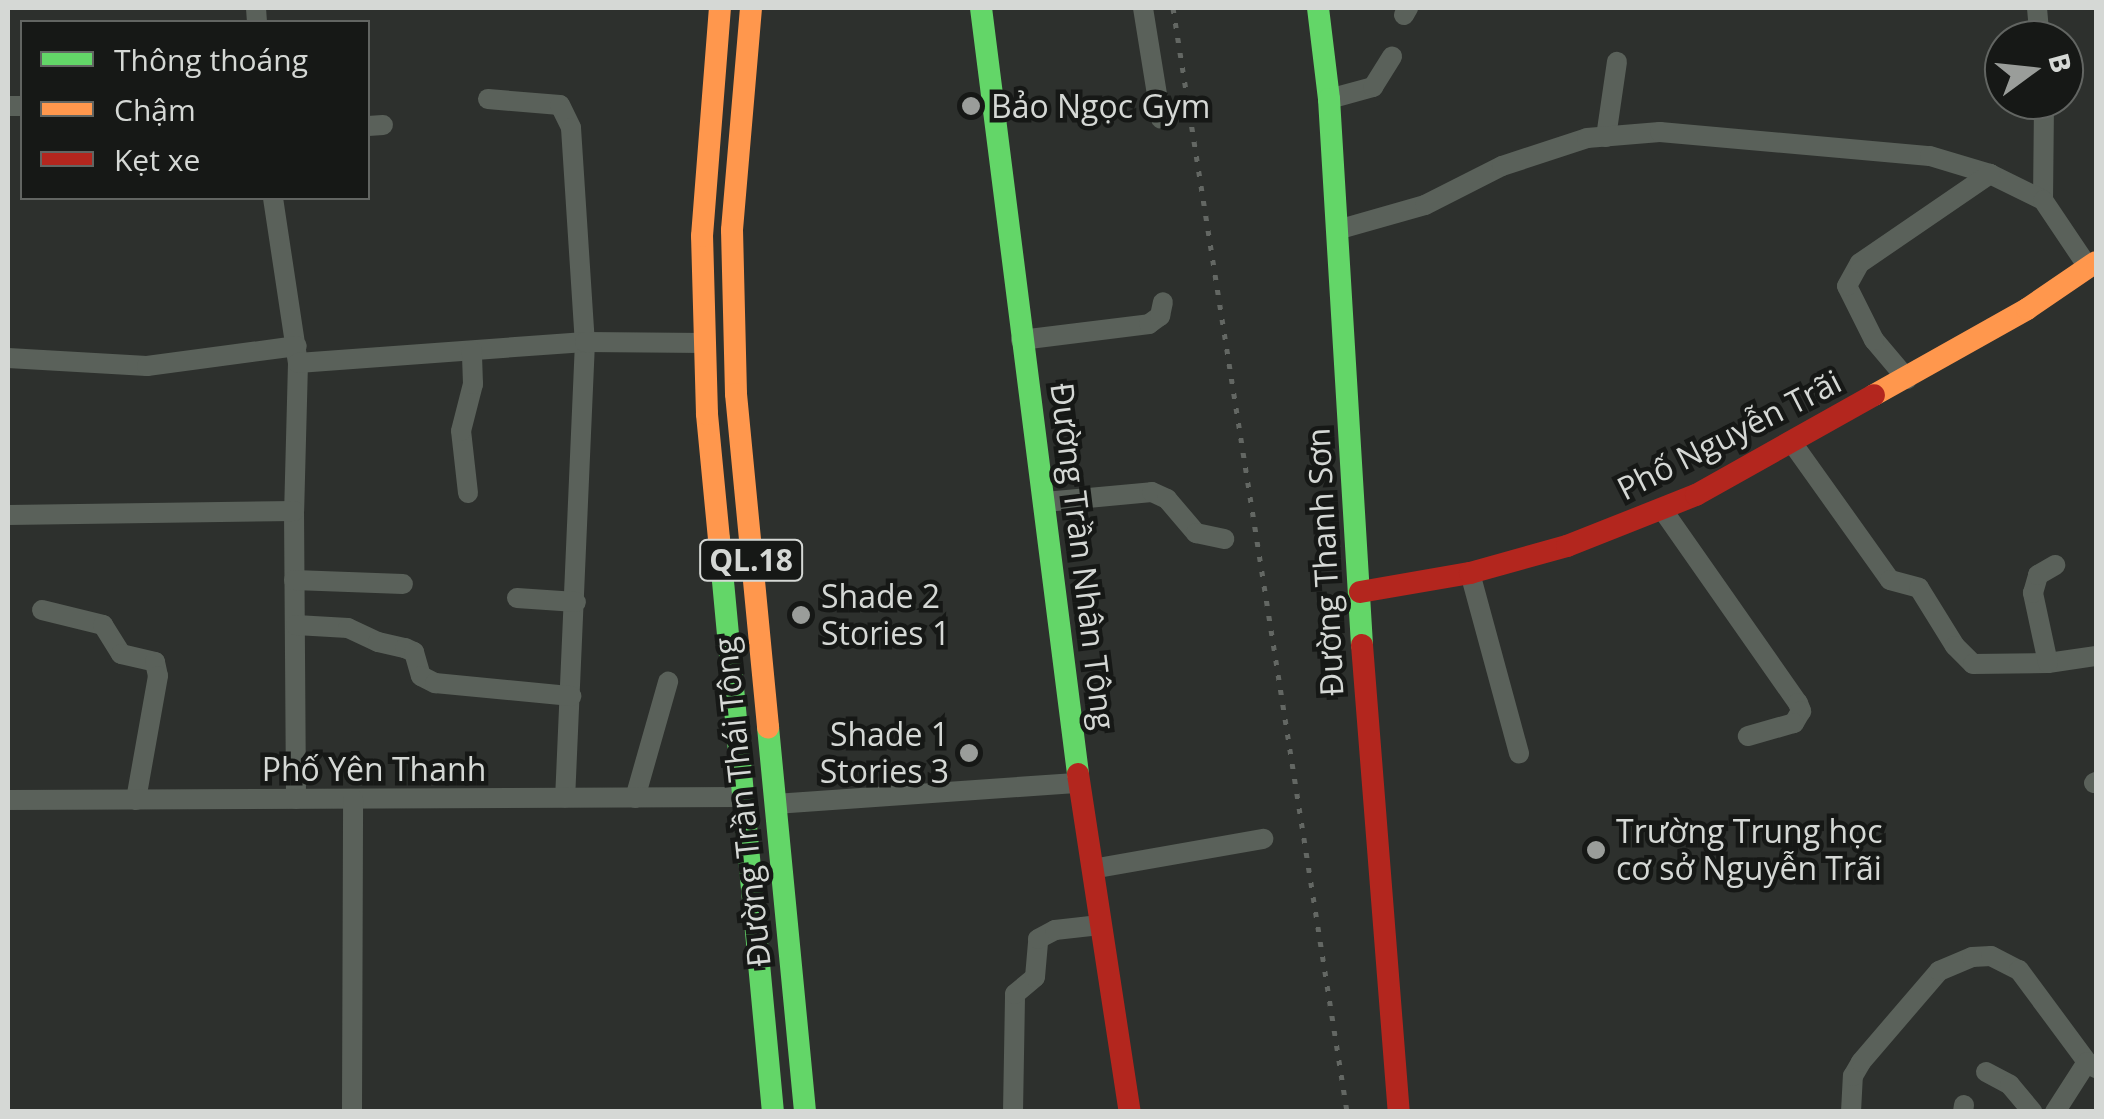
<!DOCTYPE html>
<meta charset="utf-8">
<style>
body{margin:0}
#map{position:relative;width:2104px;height:1119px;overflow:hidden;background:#2d302d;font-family:"Open Sans",sans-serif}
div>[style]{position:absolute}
.street>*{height:20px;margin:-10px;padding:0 10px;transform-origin:10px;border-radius:10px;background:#5a615a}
.fast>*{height:22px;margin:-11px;padding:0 11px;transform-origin:11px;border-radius:11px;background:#63d668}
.slow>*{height:22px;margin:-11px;padding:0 11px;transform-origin:11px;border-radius:11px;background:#ff974d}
.jam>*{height:22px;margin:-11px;padding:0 11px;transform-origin:11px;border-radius:11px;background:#b3261e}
.rail>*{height:5px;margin-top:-2.5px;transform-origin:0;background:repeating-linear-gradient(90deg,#636763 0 5px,transparent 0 15px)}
.dots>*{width:28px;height:28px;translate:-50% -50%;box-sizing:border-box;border:5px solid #161816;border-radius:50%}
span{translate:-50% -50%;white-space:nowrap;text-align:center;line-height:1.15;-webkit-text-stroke:9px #161816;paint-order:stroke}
.shield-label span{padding:2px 8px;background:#161816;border:2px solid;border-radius:8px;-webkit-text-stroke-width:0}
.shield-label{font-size:30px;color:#d5d8d5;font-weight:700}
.poi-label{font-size:32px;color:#d5d8d5}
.left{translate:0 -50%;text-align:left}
.right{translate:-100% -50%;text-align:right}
.street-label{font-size:32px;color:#d5d8d5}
.frame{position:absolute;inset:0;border:10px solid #d5d8d5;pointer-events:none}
.legend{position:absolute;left:20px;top:20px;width:350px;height:180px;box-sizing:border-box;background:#161816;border:2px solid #626562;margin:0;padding:12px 18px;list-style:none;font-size:30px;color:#d5d8d5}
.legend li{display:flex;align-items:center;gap:20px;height:50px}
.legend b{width:50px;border:2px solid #626562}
.north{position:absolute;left:1984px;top:20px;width:100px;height:100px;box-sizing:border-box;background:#161816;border:2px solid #626562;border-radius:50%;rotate:75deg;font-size:28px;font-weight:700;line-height:40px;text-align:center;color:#d5d8d5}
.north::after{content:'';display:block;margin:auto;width:35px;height:45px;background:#9a9d9a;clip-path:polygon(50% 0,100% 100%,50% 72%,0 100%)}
</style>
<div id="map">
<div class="street">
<i style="left:256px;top:8px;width:14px;rotate:86deg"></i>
<i style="left:1143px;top:8px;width:112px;rotate:80.8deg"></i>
<i style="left:2037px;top:8px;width:32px;rotate:85deg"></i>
<i style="left:1404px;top:15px;width:8px;rotate:-60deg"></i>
<i style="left:488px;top:99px;width:72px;rotate:4.8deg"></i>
<i style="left:560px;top:105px;width:25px;rotate:64deg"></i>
<i style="left:571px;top:128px;width:214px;rotate:86.3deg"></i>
<i style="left:585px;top:342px;width:456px;rotate:92.5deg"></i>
<i style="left:1329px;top:99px;width:46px;rotate:-15.3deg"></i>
<i style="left:1373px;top:87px;width:36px;rotate:-58deg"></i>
<i style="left:8px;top:106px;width:14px"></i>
<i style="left:368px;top:126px;width:15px;rotate:-4deg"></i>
<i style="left:1606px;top:137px;width:76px;rotate:-81.7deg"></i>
<i style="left:273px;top:198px;width:167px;rotate:81.4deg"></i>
<i style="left:298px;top:363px;width:148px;rotate:91.5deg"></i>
<i style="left:294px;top:511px;width:288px;rotate:89.6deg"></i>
<i style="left:2043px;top:200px;width:100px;rotate:-89.4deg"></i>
<i style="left:1337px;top:230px;width:91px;rotate:-15.9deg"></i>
<i style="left:1425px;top:205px;width:86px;rotate:-26.9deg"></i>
<i style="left:1502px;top:166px;width:89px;rotate:-18.2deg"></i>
<i style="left:1587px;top:138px;width:73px;rotate:-4.7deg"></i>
<i style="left:1660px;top:132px;width:271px;rotate:5.1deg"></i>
<i style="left:1930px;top:156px;width:63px;rotate:16.7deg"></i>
<i style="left:1990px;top:174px;width:59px;rotate:26.1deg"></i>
<i style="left:2043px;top:200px;width:81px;rotate:56.1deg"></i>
<i style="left:1021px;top:340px;width:129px;rotate:-7.1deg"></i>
<i style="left:1149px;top:324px;width:14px;rotate:-36deg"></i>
<i style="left:1160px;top:316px;width:14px;rotate:-78deg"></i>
<i style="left:8px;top:358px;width:139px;rotate:3.3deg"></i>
<i style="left:147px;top:366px;width:151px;rotate:-7.6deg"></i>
<i style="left:298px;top:363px;width:288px;rotate:-4.2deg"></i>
<i style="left:585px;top:342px;width:120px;rotate:0.5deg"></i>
<i style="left:1907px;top:379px;width:51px;rotate:-130.2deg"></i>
<i style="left:1874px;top:340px;width:60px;rotate:-116.6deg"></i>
<i style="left:1847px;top:286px;width:26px;rotate:-61deg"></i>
<i style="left:1860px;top:263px;width:158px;rotate:-34.4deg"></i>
<i style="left:1793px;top:444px;width:167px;rotate:54.5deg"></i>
<i style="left:1890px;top:580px;width:30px;rotate:15deg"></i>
<i style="left:1919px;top:588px;width:68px;rotate:58.2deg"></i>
<i style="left:1955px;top:646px;width:25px;rotate:45deg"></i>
<i style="left:1973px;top:664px;width:75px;rotate:-0.8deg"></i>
<i style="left:2048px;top:663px;width:49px;rotate:-8.3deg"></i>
<i style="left:468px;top:493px;width:62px;rotate:-96.4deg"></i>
<i style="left:461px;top:431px;width:49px;rotate:-75.7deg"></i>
<i style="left:473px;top:384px;width:33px;rotate:-92deg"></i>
<i style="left:1045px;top:502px;width:107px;rotate:-5.3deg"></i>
<i style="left:1152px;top:492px;width:17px;rotate:25deg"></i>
<i style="left:1167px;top:499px;width:45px;rotate:49.5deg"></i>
<i style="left:1196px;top:533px;width:29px;rotate:12deg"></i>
<i style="left:1662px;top:509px;width:237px;rotate:55deg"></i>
<i style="left:1798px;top:703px;width:9px;rotate:69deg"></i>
<i style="left:1801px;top:711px;width:14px;rotate:120deg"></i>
<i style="left:1794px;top:723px;width:48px;rotate:164.2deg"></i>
<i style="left:8px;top:515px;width:286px;rotate:-0.8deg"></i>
<i style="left:1470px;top:573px;width:187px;rotate:74.8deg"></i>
<i style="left:294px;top:580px;width:109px;rotate:2.1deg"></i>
<i style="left:517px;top:598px;width:59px;rotate:3.9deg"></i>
<i style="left:42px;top:610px;width:63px;rotate:13.8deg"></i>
<i style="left:103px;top:625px;width:34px;rotate:58deg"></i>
<i style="left:121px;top:654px;width:35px;rotate:13deg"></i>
<i style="left:155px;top:662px;width:14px;rotate:78deg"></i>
<i style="left:158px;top:676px;width:126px;rotate:100.1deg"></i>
<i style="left:296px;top:625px;width:52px;rotate:3.3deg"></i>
<i style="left:348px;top:628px;width:33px;rotate:25deg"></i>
<i style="left:378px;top:642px;width:28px;rotate:13deg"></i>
<i style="left:405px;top:648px;width:10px;rotate:24deg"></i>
<i style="left:414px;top:652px;width:25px;rotate:74deg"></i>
<i style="left:421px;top:676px;width:16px;rotate:27deg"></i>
<i style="left:435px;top:683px;width:137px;rotate:5.5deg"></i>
<i style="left:2048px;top:663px;width:72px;rotate:-102.1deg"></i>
<i style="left:2033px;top:593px;width:19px;rotate:-74deg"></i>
<i style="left:2038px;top:575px;width:20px;rotate:-30deg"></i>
<i style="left:2094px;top:783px;width:2px;rotate:-27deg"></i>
<i style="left:635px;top:798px;width:121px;rotate:-74.1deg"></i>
<i style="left:8px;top:800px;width:733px;rotate:-0.23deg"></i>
<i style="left:775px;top:804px;width:305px;rotate:-4deg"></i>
<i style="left:1092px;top:869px;width:174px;rotate:-10deg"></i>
<i style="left:1986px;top:1072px;width:27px;rotate:28deg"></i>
<i style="left:2010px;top:1085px;width:35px;rotate:50deg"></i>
<i style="left:352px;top:1112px;width:313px;rotate:-89.8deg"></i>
<i style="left:1013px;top:1112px;width:118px;rotate:-89deg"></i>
<i style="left:1015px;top:994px;width:26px;rotate:-40deg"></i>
<i style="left:1035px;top:977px;width:38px;rotate:-85deg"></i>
<i style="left:1038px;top:939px;width:19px;rotate:-28deg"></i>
<i style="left:1055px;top:930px;width:45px;rotate:-6.3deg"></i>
<i style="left:1851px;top:1112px;width:36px;rotate:-87deg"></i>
<i style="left:1853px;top:1076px;width:16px;rotate:-60deg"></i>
<i style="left:1861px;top:1062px;width:120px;rotate:-49.4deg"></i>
<i style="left:1939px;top:971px;width:36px;rotate:-23deg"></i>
<i style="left:1972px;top:957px;width:19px;rotate:-3deg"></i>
<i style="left:1991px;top:956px;width:31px;rotate:27deg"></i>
<i style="left:2019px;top:970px;width:114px;rotate:53.5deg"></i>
<i style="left:2087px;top:1062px;width:11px;rotate:34deg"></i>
<i style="left:1963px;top:1112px;width:7px;rotate:-82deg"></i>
<i style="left:2055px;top:1112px;width:59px;rotate:-57.4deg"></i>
</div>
<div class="fast">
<i style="left:981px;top:8px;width:772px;rotate:82.78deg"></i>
<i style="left:1318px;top:8px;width:92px;rotate:83.1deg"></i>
<i style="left:1329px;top:99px;width:547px;rotate:86.54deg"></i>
<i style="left:719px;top:539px;width:576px;rotate:84.62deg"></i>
<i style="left:768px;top:727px;width:387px;rotate:84.5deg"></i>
</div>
<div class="slow">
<i style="left:751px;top:8px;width:223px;rotate:94.9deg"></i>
<i style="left:732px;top:230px;width:164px;rotate:88.6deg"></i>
<i style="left:736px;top:394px;width:335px;rotate:84.5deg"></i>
<i style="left:1874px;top:395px;width:176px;rotate:-29.3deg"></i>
<i style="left:2027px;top:309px;width:83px;rotate:-34.3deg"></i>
<i style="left:719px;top:539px;width:126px;rotate:-95.5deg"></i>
<i style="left:707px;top:414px;width:178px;rotate:-91.6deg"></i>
<i style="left:702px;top:236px;width:229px;rotate:-85.5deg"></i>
</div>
<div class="jam">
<i style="left:1360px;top:592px;width:112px;rotate:-9.8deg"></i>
<i style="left:1470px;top:573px;width:101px;rotate:-15.6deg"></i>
<i style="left:1567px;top:546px;width:139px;rotate:-21.6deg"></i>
<i style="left:1696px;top:495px;width:204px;rotate:-29.3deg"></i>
<i style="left:1362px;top:645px;width:468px;rotate:85.5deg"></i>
<i style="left:1078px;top:774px;width:342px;rotate:81.3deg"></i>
</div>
<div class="rail">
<i style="left:1173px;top:8px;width:1118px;rotate:81.04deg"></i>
</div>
<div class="dots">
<i style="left:971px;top:106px;background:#9a9d9a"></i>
<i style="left:801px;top:615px;background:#9a9d9a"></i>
<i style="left:969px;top:753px;background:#9a9d9a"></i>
<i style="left:1596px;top:850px;background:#9a9d9a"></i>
</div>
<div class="shield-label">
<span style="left:751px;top:560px">QL.18</span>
</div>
<div class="poi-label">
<span class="left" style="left:991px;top:106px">Bảo Ngọc Gym</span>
<span class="left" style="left:821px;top:615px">Shade 2<br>Stories 1</span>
<span class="right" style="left:949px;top:753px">Shade 1<br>Stories 3</span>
<span class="left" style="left:1616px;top:850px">Trường Trung học<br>cơ sở Nguyễn Trãi</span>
</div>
<div class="street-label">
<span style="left:1729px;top:435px;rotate:-27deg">Phố Nguyễn Trãi</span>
<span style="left:1083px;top:556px;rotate:83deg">Đường Trần Nhân Tông</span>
<span style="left:1325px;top:562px;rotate:-93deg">Đường Thanh Sơn</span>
<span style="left:374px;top:769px">Phố Yên Thanh</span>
<span style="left:742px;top:802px;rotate:-96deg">Đường Trần Thái Tông</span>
</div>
<div class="frame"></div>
<ul class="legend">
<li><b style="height:12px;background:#63d668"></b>Thông thoáng</li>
<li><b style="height:12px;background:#ff974d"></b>Chậm</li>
<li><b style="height:12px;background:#b3261e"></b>Kẹt xe</li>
</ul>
<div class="north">B</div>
</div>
